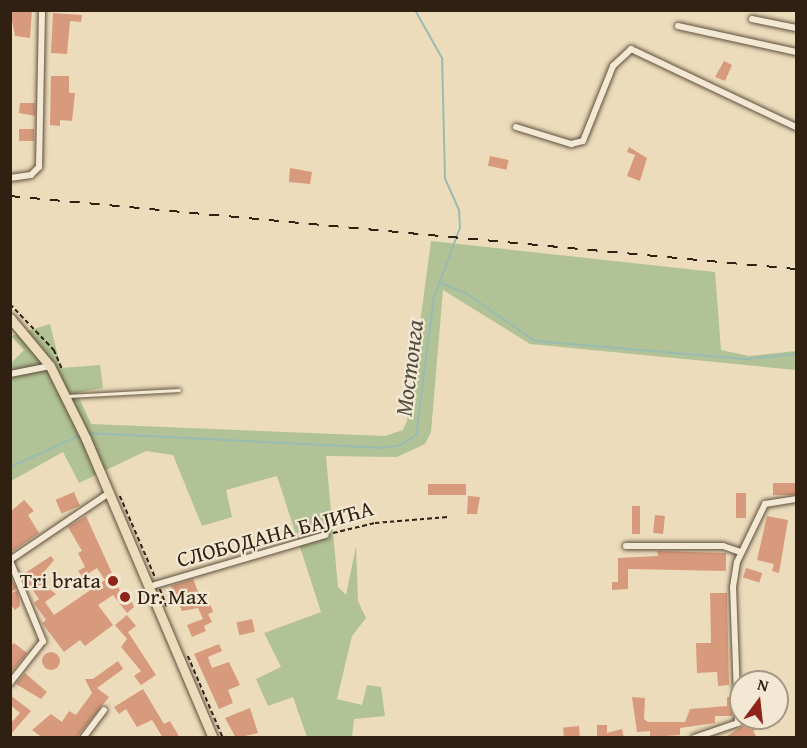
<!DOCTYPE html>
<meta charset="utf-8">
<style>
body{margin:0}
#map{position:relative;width:807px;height:748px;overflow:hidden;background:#ecdcbc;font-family:"Gentium Book Plus",serif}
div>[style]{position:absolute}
.green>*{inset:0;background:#b1c296}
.stream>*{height:2px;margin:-1px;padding:0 1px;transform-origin:1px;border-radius:1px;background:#99bbb2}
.building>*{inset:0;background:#d89a7c;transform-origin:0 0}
.round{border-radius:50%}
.path>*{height:1.5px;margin-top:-0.75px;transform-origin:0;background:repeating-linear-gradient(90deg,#302011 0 4.5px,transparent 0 7.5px)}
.roads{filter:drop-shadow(0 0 2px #5f4f3c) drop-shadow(0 0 2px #5f4f3c)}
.lane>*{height:3px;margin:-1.5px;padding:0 1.5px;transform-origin:1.5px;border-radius:1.5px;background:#f3e8d3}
.street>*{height:6px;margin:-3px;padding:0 3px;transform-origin:3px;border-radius:3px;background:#f3e8d3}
.primary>*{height:9px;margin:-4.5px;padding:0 4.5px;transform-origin:4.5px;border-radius:4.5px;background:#ecdcbc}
.rail>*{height:2px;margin-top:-1px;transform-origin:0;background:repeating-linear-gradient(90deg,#302011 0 10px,transparent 0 20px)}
.dots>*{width:16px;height:16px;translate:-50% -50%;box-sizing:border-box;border:3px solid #f3e8d3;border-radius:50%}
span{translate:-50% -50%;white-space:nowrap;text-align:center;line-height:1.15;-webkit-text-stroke:4.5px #f3e8d3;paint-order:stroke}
.street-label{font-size:22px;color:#302011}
.poi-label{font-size:22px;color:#302011}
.right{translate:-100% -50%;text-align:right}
.left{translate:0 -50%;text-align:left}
.water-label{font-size:24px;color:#504e41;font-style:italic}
.frame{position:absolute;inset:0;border:12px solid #302011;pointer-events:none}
.north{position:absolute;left:729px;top:670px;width:60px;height:60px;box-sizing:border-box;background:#f3e8d3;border:2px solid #a59885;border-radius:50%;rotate:15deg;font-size:16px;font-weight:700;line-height:24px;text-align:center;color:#302011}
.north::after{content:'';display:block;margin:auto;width:21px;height:27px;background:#8f2418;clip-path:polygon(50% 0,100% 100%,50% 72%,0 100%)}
</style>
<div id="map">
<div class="green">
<i style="clip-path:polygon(431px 241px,715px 272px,721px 350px,749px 356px,796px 351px,796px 370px,530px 344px,443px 290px,431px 432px,425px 444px,397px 457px,326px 456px,338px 587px,346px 595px,356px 546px,358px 601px,366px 618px,352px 636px,337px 699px,362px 705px,367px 685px,381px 687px,385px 716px,354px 719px,352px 737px,307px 737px,293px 697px,268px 706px,256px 679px,281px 667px,264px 633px,321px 612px,277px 476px,226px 490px,232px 517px,202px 526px,173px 455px,146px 451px,79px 483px,63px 452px,11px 481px,11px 363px,24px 350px,11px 336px,50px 324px,61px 368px,100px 365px,103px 388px,77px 393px,91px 424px,385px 436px,403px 430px,407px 421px)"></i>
</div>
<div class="stream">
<i style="left:440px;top:283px;width:29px;rotate:22deg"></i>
<i style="left:467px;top:294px;width:83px;rotate:34.7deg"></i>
<i style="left:535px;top:341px;width:213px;rotate:4.9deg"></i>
<i style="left:747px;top:359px;width:49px;rotate:-5.8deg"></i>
<i style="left:87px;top:433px;width:297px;rotate:2.9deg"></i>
<i style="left:384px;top:448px;width:17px;rotate:-10deg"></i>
<i style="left:401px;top:445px;width:18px;rotate:-34deg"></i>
<i style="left:416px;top:435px;width:139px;rotate:-82.6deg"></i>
<i style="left:434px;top:297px;width:74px;rotate:-69.4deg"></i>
<i style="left:460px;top:228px;width:18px;rotate:-93deg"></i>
<i style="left:459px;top:210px;width:35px;rotate:-114deg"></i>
<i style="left:445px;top:178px;width:120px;rotate:-91.4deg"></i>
<i style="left:442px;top:58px;width:55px;rotate:-119.4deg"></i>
<i style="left:10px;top:467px;width:78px;rotate:-24.3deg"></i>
</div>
<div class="building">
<i style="clip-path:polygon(10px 10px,32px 10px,30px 38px,15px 36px)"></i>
<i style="clip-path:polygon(53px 13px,82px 15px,81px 22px,70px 21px,67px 54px,51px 53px)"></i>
<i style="clip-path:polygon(724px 61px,732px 65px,725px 81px,715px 77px)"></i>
<i style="clip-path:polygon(51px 76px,69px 76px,69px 93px,75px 93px,72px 121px,60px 120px,60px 126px,50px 125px)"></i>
<i style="clip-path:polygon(20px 103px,35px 103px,35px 116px,19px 113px)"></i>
<i style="left:19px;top:129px;width:15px;height:12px"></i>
<i style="clip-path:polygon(629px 147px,647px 158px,640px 181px,627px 176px,635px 155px,627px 152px)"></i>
<i style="left:490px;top:156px;width:19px;height:10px;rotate:12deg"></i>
<i style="clip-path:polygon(290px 168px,312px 172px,310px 184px,289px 182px)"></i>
<i style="left:773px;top:483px;width:23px;height:12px"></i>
<i style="left:428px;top:484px;width:38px;height:11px"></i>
<i style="left:74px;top:492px;width:15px;height:20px;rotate:67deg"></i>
<i style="left:736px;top:493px;width:10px;height:25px"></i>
<i style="clip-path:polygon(468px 496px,480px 497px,477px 514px,467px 514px)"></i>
<i style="clip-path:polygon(24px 500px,34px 511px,28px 515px,39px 533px,10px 553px,10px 512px)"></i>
<i style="left:632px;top:506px;width:8px;height:28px"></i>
<i style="left:655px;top:515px;width:10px;height:18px;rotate:6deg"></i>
<i style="clip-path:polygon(86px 516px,121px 593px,126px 589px,134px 607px,127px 613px,113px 595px,98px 605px,113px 625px,85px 646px,80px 640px,64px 652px,42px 623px,46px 620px,34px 603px,39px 599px,22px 575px,51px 556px,54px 560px,42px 574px,48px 582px,44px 585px,56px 594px,45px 602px,54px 615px,105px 580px,97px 568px,83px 577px,78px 571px,85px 567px,78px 553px,82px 551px,68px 527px)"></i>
<i style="clip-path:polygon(767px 516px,788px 520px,779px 573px,772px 571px,774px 564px,757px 560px)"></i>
<i style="clip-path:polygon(657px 551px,726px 553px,726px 571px,628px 569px,628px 589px,612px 590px,612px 582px,618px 582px,618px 558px,658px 556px)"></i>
<i style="left:746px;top:568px;width:17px;height:10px;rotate:17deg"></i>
<i style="clip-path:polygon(10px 576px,16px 588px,11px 593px,17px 591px,19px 598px,20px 606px,15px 610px,10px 604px)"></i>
<i style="clip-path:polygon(193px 579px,204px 606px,210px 604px,213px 612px,208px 614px,212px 622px,204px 626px,206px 631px,192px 637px,187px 625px,203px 619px,198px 608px,182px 611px,171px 586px)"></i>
<i style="clip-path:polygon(710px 593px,727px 593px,729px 685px,718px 686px,717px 672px,697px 673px,696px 643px,711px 643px)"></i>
<i style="clip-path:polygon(127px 615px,136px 626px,128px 632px,156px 675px,141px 685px,134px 676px,141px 671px,121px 647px,127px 639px,115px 625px)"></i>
<i style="left:252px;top:619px;width:13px;height:16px;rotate:77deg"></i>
<i style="clip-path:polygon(14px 643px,27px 653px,10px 674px,10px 647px)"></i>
<i style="clip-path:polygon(219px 644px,222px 651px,208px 657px,212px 668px,229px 662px,240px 685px,228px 690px,233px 703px,219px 709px,194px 654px)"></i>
<i class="round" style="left:42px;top:652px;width:18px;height:18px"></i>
<i style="clip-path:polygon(118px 661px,123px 669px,97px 688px,109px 697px,76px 738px,43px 738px,32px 730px,51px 714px,62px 722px,69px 711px,76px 715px,92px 693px,85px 679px,93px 679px)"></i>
<i style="clip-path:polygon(25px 673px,47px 692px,41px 699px,16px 684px)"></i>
<i style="clip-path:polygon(143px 689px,164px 724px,170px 721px,180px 738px,163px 738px,152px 720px,137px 727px,126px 709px,119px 714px,114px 707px)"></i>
<i style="clip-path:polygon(10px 695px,31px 711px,10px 735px,10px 724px,20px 713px,10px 705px)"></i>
<i style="clip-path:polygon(632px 697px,645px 698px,644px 719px,648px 722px,685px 722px,690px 709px,727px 706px,727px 697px,732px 697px,732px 716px,715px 716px,715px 723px,680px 728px,680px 735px,650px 737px,650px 731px,637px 732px)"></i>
<i style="clip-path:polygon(250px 708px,258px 733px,236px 738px,225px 718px)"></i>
<i style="clip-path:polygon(755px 718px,780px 722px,753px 731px,757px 738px,724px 738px)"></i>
<i style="clip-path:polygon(597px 725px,607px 725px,607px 733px,622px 729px,624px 738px,597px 738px)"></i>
<i style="left:579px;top:726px;width:12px;height:16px;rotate:85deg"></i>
</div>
<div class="path">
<i style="left:10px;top:304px;width:64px;rotate:46.3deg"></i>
<i style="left:54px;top:350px;width:21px;rotate:67deg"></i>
<i style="left:120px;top:496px;width:88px;rotate:66.6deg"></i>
<i style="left:333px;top:533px;width:43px;rotate:-13.4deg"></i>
<i style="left:375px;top:523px;width:73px;rotate:-4.7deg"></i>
<i style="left:160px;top:589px;width:19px;rotate:69deg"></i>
<i style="left:188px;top:656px;width:89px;rotate:66.9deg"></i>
</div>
<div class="roads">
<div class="lane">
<i style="left:67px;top:396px;width:112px;rotate:-3.1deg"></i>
</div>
<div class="street">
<i style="left:752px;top:19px;width:45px;rotate:11.6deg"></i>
<i style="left:678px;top:26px;width:121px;rotate:12.4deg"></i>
<i style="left:516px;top:127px;width:58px;rotate:17.2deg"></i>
<i style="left:571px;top:144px;width:12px;rotate:-14deg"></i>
<i style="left:583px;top:141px;width:81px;rotate:-68.2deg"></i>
<i style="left:613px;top:66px;width:25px;rotate:-43deg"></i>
<i style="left:631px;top:49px;width:183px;rotate:25.3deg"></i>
<i style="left:10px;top:178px;width:21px;rotate:-8deg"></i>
<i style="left:31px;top:175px;width:11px;rotate:-45deg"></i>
<i style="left:39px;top:167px;width:157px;rotate:-88.9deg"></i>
<i style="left:10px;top:374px;width:41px;rotate:-11.3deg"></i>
<i style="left:626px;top:546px;width:97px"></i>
<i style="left:723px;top:546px;width:18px;rotate:19deg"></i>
<i style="left:10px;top:560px;width:120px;rotate:-34.1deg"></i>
<i style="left:10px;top:561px;width:87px;rotate:67.6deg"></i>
<i style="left:43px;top:641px;width:53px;rotate:128.2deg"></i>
<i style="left:148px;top:587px;width:185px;rotate:-16.3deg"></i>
<i style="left:83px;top:738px;width:35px;rotate:-53deg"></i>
<i style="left:694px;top:738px;width:46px;rotate:-18.8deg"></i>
<i style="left:738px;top:723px;width:136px;rotate:-92.1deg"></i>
<i style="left:733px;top:587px;width:25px;rotate:-81deg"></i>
<i style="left:737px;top:562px;width:64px;rotate:-64.2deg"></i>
<i style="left:765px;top:504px;width:31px;rotate:-9deg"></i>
</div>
<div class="primary">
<i style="left:10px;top:318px;width:62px;rotate:50.2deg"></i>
<i style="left:50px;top:366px;width:81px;rotate:63.7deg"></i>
<i style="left:86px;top:439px;width:325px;rotate:67deg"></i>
</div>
</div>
<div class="rail">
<i style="left:10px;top:196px;width:789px;rotate:5.31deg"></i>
</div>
<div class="dots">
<i style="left:113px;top:581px;background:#8f2418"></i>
<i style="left:125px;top:597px;background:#8f2418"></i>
</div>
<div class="street-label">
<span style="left:275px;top:534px;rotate:-15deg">СЛОБОДАНА БАЈИЋА</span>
</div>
<div class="poi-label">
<span class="right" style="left:101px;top:581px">Tri brata</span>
<span class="left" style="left:137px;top:597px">Dr. Max</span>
</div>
<div class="water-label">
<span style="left:409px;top:368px;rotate:-83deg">Мостонга</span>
</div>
<div class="frame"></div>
<div class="north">N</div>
</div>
